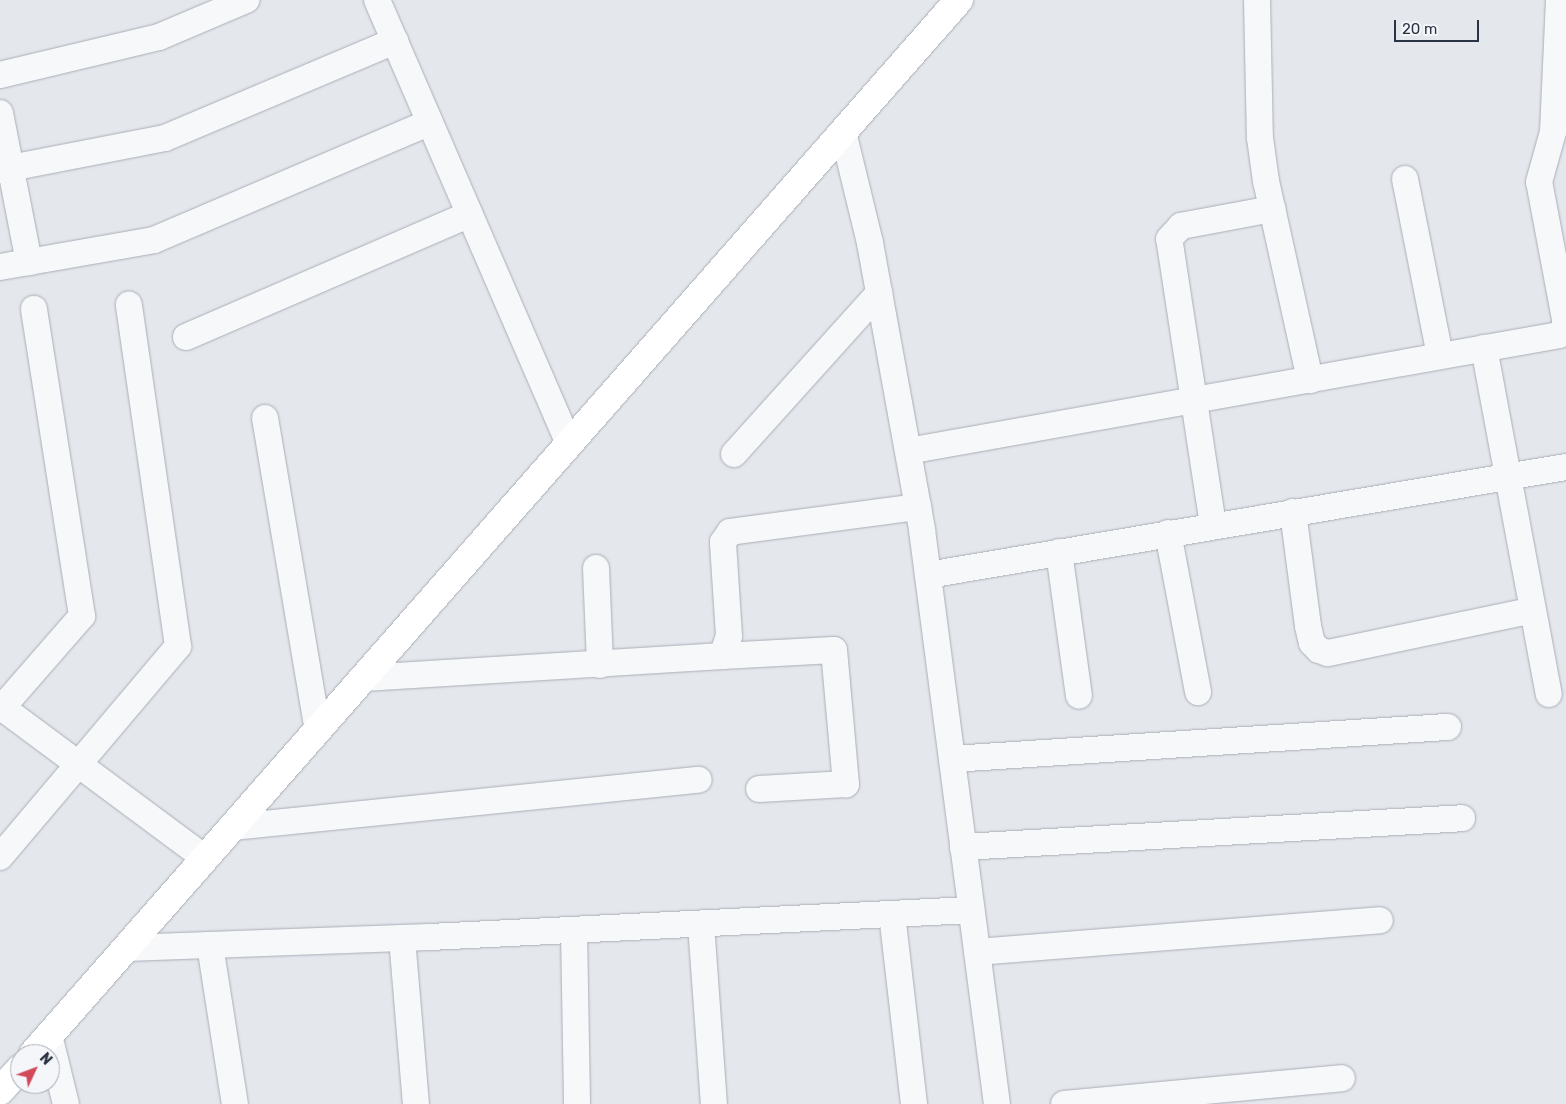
<!DOCTYPE html>
<style>
body{margin:0}
#map{position:relative;width:1566px;height:1104px;overflow:hidden;background:#e4e7ec;font-family:Rubik,sans-serif}
div>[style]{position:absolute}
.roads{filter:drop-shadow(0 0 1px #a9aeb7) drop-shadow(0 0 1px #a9aeb7)}
.minor>*{height:26px;margin:-13px;padding:0 13px;transform-origin:13px;border-radius:13px;background:#f7f8fa}
.secondary>*{height:28px;margin:-14px;padding:0 14px;transform-origin:14px;border-radius:14px;background:#fff}
span{translate:-50% -50%;white-space:nowrap;text-align:center;line-height:1.15;-webkit-text-stroke:4px #f4f6f9;paint-order:stroke}
.north{position:absolute;left:10px;top:1044px;width:50px;height:50px;box-sizing:border-box;background:#f4f6f9;border:1px solid #a4a8b1;border-radius:50%;rotate:47deg;font-size:14px;font-weight:700;line-height:20px;text-align:center;color:#2b3445}
.north::after{content:'';display:block;margin:auto;width:18px;height:22px;background:#d1495b;clip-path:polygon(50% 0,100% 100%,50% 72%,0 100%)}
.scale{position:absolute;left:1394px;top:20px;width:85px;height:22px;box-sizing:border-box;border:2px solid #2b3445;border-top:0;padding-left:6px;font-size:15px;line-height:18px;white-space:nowrap;color:#2b3445;-webkit-text-stroke:4px #f4f6f9;paint-order:stroke}
</style>
<div id="map">
<div class="roads">
<div class="minor">
<i style="left:377px;top:0;width:484px;rotate:66.6deg"></i>
<i style="left:1257px;top:0;width:138px;rotate:88.8deg"></i>
<i style="left:1260px;top:138px;width:43px;rotate:82.1deg"></i>
<i style="left:1266px;top:181px;width:204px;rotate:77.5deg"></i>
<i style="left:0;top:75px;width:163px;rotate:-13.4deg"></i>
<i style="left:159px;top:37px;width:95px;rotate:-23deg"></i>
<i style="left:0;top:113px;width:152px;rotate:79deg"></i>
<i style="left:843px;top:132px;width:114px;rotate:76.3deg"></i>
<i style="left:870px;top:243px;width:292px;rotate:79.7deg"></i>
<i style="left:922px;top:530px;width:579px;rotate:82.56deg"></i>
<i style="left:0;top:170px;width:168px;rotate:-11deg"></i>
<i style="left:165px;top:138px;width:250px;rotate:-22.9deg"></i>
<i style="left:1405px;top:179px;width:180px;rotate:78.8deg"></i>
<i style="left:0;top:267px;width:156px;rotate:-9.9deg"></i>
<i style="left:154px;top:240px;width:300px;rotate:-23.1deg"></i>
<i style="left:186px;top:337px;width:309px;rotate:-23.4deg"></i>
<i style="left:1484px;top:348px;width:352px;rotate:79.4deg"></i>
<i style="left:265px;top:418px;width:316px;rotate:80.4deg"></i>
<i style="left:908px;top:451px;width:661px;rotate:-10.1deg"></i>
<i style="left:1559px;top:335px;width:9px;rotate:-49deg"></i>
<i style="left:1565px;top:328px;width:9px;rotate:-90deg"></i>
<i style="left:1565px;top:319px;width:139px;rotate:-100.7deg"></i>
<i style="left:1539px;top:182px;width:52px;rotate:-74.4deg"></i>
<i style="left:1553px;top:132px;width:132px;rotate:-87.4deg"></i>
<i style="left:734px;top:454px;width:217px;rotate:-48deg"></i>
<i style="left:1293px;top:512px;width:115px;rotate:82.5deg"></i>
<i style="left:1308px;top:626px;width:17px;rotate:77deg"></i>
<i style="left:1312px;top:643px;width:10px;rotate:45deg"></i>
<i style="left:1319px;top:650px;width:9px;rotate:18deg"></i>
<i style="left:1328px;top:653px;width:209px;rotate:-11.8deg"></i>
<i style="left:1213px;top:525px;width:289px;rotate:-98.7deg"></i>
<i style="left:1169px;top:239px;width:18px;rotate:-47deg"></i>
<i style="left:1181px;top:226px;width:93px;rotate:-10.6deg"></i>
<i style="left:1168px;top:533px;width:162px;rotate:79.3deg"></i>
<i style="left:1059px;top:552px;width:145px;rotate:82.1deg"></i>
<i style="left:596px;top:568px;width:97px;rotate:87.6deg"></i>
<i style="left:928px;top:575px;width:647px;rotate:-9.61deg"></i>
<i style="left:722px;top:656px;width:112px;rotate:-3.1deg"></i>
<i style="left:834px;top:650px;width:135px;rotate:84.9deg"></i>
<i style="left:846px;top:784px;width:87px;rotate:176.7deg"></i>
<i style="left:364px;top:678px;width:359px;rotate:-3.5deg"></i>
<i style="left:722px;top:656px;width:21px;rotate:-71deg"></i>
<i style="left:729px;top:636px;width:94px;rotate:-93.7deg"></i>
<i style="left:723px;top:542px;width:12px;rotate:-55deg"></i>
<i style="left:730px;top:532px;width:190px;rotate:-7.6deg"></i>
<i style="left:0;top:706px;width:255px;rotate:36.6deg"></i>
<i style="left:0;top:710px;width:125px;rotate:-48.9deg"></i>
<i style="left:82px;top:616px;width:311px;rotate:-98.9deg"></i>
<i style="left:952px;top:759px;width:497px;rotate:-3.7deg"></i>
<i style="left:233px;top:827px;width:468px;rotate:-5.8deg"></i>
<i style="left:963px;top:847px;width:500px;rotate:-3.3deg"></i>
<i style="left:0;top:857px;width:276px;rotate:-49.8deg"></i>
<i style="left:178px;top:646px;width:345px;rotate:-98.2deg"></i>
<i style="left:892px;top:914px;width:191px;rotate:83.4deg"></i>
<i style="left:701px;top:924px;width:180px;rotate:85.9deg"></i>
<i style="left:574px;top:930px;width:174px;rotate:89deg"></i>
<i style="left:402px;top:938px;width:167px;rotate:85.2deg"></i>
<i style="left:210px;top:945px;width:161px;rotate:81.1deg"></i>
<i style="left:126px;top:948px;width:304px;rotate:-2.1deg"></i>
<i style="left:430px;top:937px;width:542px;rotate:-2.86deg"></i>
<i style="left:977px;top:952px;width:404px;rotate:-4.5deg"></i>
<i style="left:49px;top:1035px;width:71px;rotate:76.2deg"></i>
<i style="left:1064px;top:1104px;width:279px;rotate:-5.3deg"></i>
</div>
<div class="secondary">
<i style="left:33px;top:1054px;width:1403px;rotate:-48.7deg"></i>
<i style="left:0;top:1091px;width:30px;rotate:-48deg"></i>
</div>
</div>
<div class="north">N</div>
<div class="scale">20 m</div>
</div>
